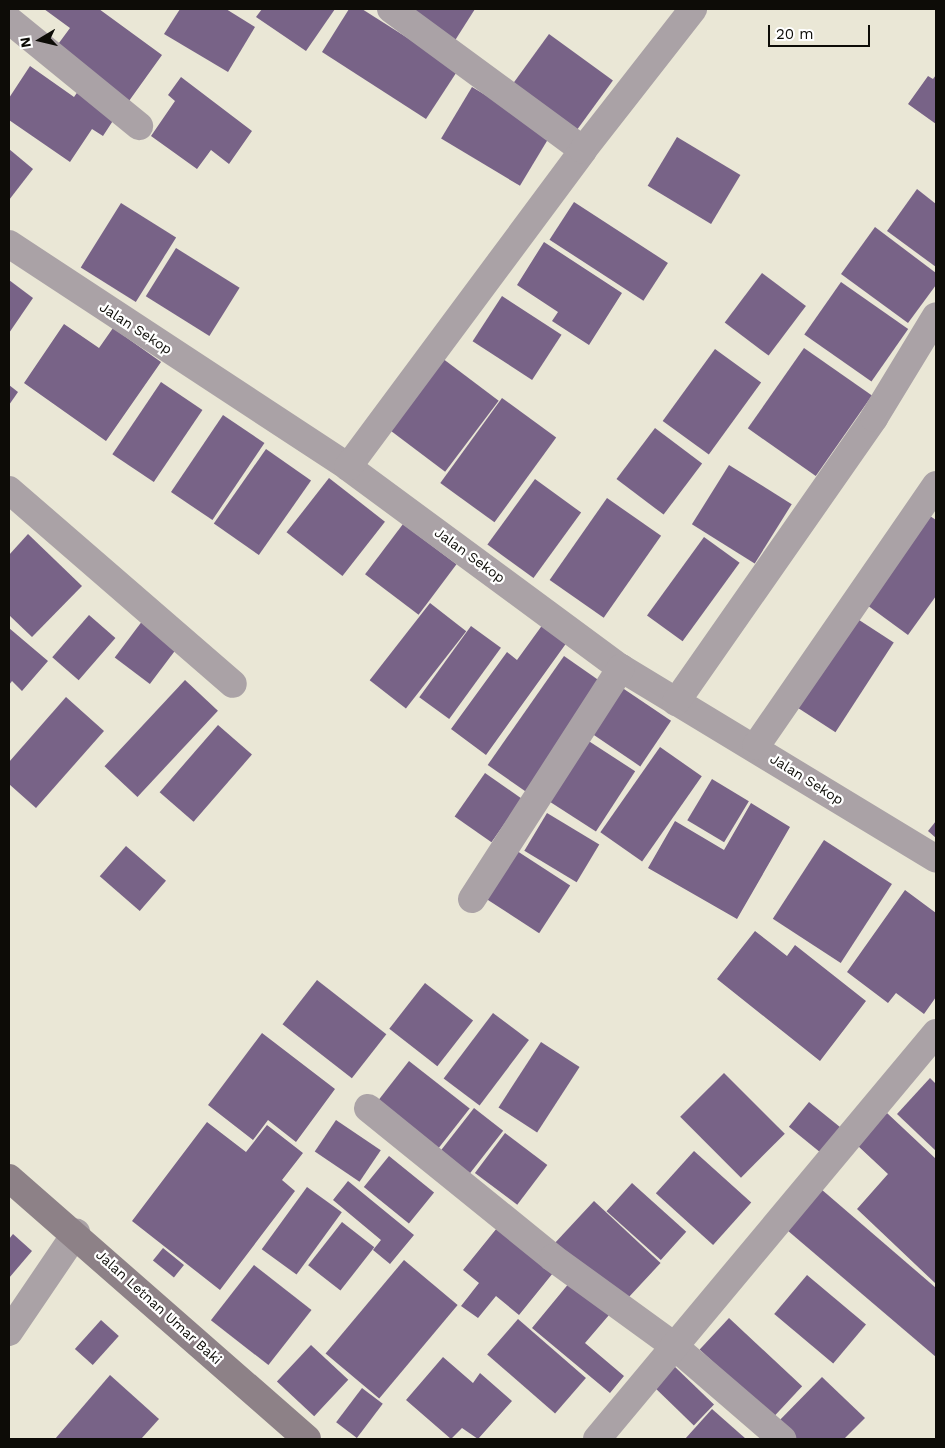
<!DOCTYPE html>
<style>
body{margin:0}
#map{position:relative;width:945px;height:1448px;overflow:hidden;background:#eae7d6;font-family:"Work Sans",sans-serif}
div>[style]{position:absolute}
.building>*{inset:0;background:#786387;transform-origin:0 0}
.street>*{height:28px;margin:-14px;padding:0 14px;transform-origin:14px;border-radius:14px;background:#aaa2a6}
.secondary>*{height:28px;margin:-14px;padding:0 14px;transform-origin:14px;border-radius:14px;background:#8d8187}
span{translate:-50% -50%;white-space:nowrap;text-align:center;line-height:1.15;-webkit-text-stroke:4.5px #fff;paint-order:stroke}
.street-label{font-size:14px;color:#0d0c07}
.frame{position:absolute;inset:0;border:10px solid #0d0c07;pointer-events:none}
.north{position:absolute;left:15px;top:15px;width:50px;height:50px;-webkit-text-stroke:4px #fff;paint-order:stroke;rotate:261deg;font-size:14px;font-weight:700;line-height:20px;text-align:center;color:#0d0c07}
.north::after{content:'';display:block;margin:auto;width:18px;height:22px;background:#0d0c07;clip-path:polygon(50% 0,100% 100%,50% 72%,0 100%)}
.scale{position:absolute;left:768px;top:25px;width:102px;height:22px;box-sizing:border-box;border:2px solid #0d0c07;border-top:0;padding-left:6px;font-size:15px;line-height:18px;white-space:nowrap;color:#0d0c07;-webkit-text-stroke:4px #fff;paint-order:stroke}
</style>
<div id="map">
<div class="building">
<i style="clip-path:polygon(44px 9px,99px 9px,162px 55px,129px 101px,56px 47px,70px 28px)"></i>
<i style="clip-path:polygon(180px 9px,226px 9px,255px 27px,228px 72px,164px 34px)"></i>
<i style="clip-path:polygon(262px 9px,335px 9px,306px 51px,256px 17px)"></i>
<i style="clip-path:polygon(349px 9px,362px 9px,458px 70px,426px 119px,322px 52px)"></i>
<i style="clip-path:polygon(402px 9px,475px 9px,454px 42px)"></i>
<i style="left:549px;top:34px;width:79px;height:70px;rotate:36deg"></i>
<i style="clip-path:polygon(30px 66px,74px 97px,81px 87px,118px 113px,103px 136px,92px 129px,70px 162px,9px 120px,9px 98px)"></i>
<i style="clip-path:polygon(936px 75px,936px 124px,908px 104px,928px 76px,933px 79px)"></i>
<i style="clip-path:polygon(181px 77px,252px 131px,229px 164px,211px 150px,197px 169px,151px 136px,175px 101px,168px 95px)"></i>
<i style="left:472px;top:87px;width:92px;height:60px;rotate:31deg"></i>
<i style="left:677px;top:137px;width:74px;height:57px;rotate:31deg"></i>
<i style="clip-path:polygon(9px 149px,33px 169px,9px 200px)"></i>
<i style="clip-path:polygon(917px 189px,936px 204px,936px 267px,887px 231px)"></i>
<i style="left:574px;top:202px;width:112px;height:45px;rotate:33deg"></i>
<i style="left:121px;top:203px;width:65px;height:76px;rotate:32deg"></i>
<i style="clip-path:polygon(875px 227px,936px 273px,936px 285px,908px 323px,841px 274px)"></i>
<i style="clip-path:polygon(544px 242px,622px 293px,589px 345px,552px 321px,558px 312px,517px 285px)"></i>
<i style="left:176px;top:248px;width:75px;height:57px;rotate:32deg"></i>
<i style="left:762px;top:273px;width:55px;height:62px;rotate:37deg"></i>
<i style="clip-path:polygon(9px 280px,33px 298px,9px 333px)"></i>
<i style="left:841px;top:282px;width:82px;height:64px;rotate:35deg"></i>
<i style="left:502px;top:296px;width:71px;height:54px;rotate:33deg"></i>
<i style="clip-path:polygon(64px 324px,99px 348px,113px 328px,161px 362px,106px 441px,24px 383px)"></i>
<i style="left:804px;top:348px;width:83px;height:98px;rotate:35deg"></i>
<i style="left:715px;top:349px;width:57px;height:89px;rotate:36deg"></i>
<i style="left:438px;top:355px;width:76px;height:89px;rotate:37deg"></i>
<i style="left:161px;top:382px;width:50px;height:87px;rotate:34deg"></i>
<i style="clip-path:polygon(9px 385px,18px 392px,9px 405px)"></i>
<i style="left:502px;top:398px;width:67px;height:105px;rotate:36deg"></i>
<i style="left:223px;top:415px;width:50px;height:93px;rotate:34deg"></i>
<i style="left:655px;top:428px;width:59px;height:64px;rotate:37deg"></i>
<i style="left:266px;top:449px;width:55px;height:91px;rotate:35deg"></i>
<i style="left:729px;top:465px;width:74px;height:70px;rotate:32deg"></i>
<i style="left:329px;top:478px;width:71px;height:69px;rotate:38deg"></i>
<i style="left:535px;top:479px;width:57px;height:81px;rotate:36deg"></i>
<i style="left:607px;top:498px;width:66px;height:100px;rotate:35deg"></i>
<i style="clip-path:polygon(930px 516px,936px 520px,936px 596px,908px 635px,867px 605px)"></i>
<i style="left:403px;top:524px;width:67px;height:63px;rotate:37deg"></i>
<i style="clip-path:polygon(28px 534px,82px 586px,32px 637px,9px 615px,9px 555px)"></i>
<i style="left:704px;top:537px;width:44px;height:97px;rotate:36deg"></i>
<i style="left:430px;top:603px;width:46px;height:98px;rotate:38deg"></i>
<i style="left:89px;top:615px;width:35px;height:56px;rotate:41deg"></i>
<i style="left:856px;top:618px;width:45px;height:107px;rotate:33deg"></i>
<i style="left:143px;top:620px;width:44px;height:47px;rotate:37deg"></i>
<i style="clip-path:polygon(546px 620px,570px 638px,486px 755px,451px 729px,507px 652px,517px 660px)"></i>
<i style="left:471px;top:626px;width:37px;height:88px;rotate:36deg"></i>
<i style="clip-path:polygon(9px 628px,48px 661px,22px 691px,12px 681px,9px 685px)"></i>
<i style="left:564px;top:656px;width:49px;height:133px;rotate:35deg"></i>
<i style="left:185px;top:680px;width:45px;height:118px;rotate:43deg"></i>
<i style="left:618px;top:685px;width:64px;height:55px;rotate:34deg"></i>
<i style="clip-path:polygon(66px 697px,104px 731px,36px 808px,9px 784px,9px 762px)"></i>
<i style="left:218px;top:725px;width:45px;height:89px;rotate:41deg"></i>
<i style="left:584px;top:738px;width:61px;height:72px;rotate:33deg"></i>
<i style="left:660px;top:747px;width:51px;height:104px;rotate:35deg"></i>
<i style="left:485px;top:773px;width:45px;height:53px;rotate:35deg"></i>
<i style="left:712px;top:779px;width:43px;height:48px;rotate:31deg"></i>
<i style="clip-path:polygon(751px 803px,790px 827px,737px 919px,648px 868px,675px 821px,724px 850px)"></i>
<i style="left:547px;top:813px;width:61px;height:44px;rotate:31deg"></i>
<i style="clip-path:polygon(936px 821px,936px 838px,928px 831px)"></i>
<i style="left:824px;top:840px;width:81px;height:94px;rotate:33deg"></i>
<i style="left:126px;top:846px;width:53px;height:40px;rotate:41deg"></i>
<i style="left:514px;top:849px;width:67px;height:57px;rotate:33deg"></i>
<i style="clip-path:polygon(905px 890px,936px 913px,936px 997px,924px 1014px,896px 993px,888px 1003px,847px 972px)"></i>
<i style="clip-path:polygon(755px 931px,787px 956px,795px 945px,866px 1001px,820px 1061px,717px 979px)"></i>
<i style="left:317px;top:980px;width:88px;height:56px;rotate:38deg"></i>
<i style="left:425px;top:983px;width:61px;height:58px;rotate:38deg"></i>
<i style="left:493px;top:1013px;width:45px;height:82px;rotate:37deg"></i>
<i style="clip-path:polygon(262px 1033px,335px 1089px,296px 1142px,268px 1120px,253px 1140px,208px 1105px)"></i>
<i style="left:541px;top:1042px;width:46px;height:78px;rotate:33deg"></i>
<i style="left:409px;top:1061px;width:77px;height:51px;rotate:38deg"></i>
<i style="left:724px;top:1073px;width:86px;height:62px;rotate:45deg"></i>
<i style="clip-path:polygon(930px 1078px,936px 1084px,936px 1151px,897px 1114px)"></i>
<i style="left:809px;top:1102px;width:41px;height:32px;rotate:39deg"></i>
<i style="left:474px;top:1108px;width:37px;height:58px;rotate:38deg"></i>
<i style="clip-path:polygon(887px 1113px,936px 1159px,935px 1283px,857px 1209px,888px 1174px,857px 1145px)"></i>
<i style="left:336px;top:1120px;width:54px;height:38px;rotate:34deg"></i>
<i style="clip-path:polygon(207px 1122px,246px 1152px,267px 1125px,303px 1153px,282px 1180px,295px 1191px,220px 1290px,132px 1221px)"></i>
<i style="left:505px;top:1133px;width:53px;height:50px;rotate:37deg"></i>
<i style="left:694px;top:1151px;width:77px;height:57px;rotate:42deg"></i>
<i style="left:389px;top:1156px;width:58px;height:40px;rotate:39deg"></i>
<i style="clip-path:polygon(348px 1181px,414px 1235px,390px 1264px,373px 1250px,381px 1240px,333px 1200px)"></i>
<i style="left:632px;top:1183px;width:73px;height:38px;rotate:42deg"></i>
<i style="left:307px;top:1187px;width:43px;height:77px;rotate:36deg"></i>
<i style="clip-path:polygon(821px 1189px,936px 1288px,936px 1357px,787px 1230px)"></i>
<i style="left:594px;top:1201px;width:91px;height:57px;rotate:43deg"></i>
<i style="left:342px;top:1222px;width:41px;height:55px;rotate:38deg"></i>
<i style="clip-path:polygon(497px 1228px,553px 1273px,519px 1315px,496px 1296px,478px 1318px,461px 1306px,479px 1283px,463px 1270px)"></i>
<i style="clip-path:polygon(13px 1234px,32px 1251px,9px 1278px,9px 1239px)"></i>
<i style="left:163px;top:1248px;width:27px;height:16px;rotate:39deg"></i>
<i style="left:404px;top:1260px;width:70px;height:122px;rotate:40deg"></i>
<i style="left:254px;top:1265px;width:73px;height:70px;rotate:38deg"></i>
<i style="left:807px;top:1275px;width:77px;height:51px;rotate:40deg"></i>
<i style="clip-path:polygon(570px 1282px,609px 1315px,585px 1343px,624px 1376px,610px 1393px,532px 1328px)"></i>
<i style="left:729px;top:1318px;width:100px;height:43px;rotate:43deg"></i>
<i style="left:518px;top:1319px;width:90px;height:47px;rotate:41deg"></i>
<i style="left:101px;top:1320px;width:24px;height:39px;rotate:42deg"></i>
<i style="left:311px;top:1345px;width:51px;height:50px;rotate:43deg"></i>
<i style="clip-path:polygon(443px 1357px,473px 1383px,480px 1373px,512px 1401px,478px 1439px,462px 1428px,451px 1439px,406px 1400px)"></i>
<i style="left:673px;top:1365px;width:57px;height:29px;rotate:44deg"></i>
<i style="clip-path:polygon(110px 1375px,159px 1419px,141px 1439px,55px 1439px)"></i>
<i style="clip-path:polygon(822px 1377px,865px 1418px,844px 1439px,788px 1439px,774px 1426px)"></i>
<i style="left:362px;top:1388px;width:26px;height:43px;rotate:37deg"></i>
<i style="clip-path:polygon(712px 1409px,746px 1439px,685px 1439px)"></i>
</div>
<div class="street">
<i style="left:391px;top:9px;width:238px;rotate:36.3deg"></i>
<i style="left:9px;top:20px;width:168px;rotate:39.2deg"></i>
<i style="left:9px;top:244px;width:406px;rotate:33.3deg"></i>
<i style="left:348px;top:467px;width:339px;rotate:36.4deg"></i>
<i style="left:621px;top:668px;width:368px;rotate:31.2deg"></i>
<i style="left:348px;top:467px;width:395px;rotate:-53.4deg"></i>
<i style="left:583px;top:150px;width:179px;rotate:-52deg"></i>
<i style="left:9px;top:490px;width:296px;rotate:40.9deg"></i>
<i style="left:676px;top:702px;width:346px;rotate:-55.1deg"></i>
<i style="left:874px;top:418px;width:119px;rotate:-58.7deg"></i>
<i style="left:756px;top:746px;width:317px;rotate:-55.4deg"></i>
<i style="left:472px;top:899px;width:275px;rotate:-57.2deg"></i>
<i style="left:368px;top:1108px;width:238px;rotate:39deg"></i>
<i style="left:553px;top:1258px;width:150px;rotate:36deg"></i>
<i style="left:674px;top:1346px;width:143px;rotate:40.7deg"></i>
<i style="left:9px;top:1332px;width:120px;rotate:-55.9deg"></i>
<i style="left:597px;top:1439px;width:529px;rotate:-50.14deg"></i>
</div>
<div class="secondary">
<i style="left:9px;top:1178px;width:396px;rotate:41.2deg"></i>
</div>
<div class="street-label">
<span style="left:136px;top:328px;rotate:33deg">Jalan Sekop</span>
<span style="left:470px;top:555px;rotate:36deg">Jalan Sekop</span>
<span style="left:807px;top:779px;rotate:32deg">Jalan Sekop</span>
<span style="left:159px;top:1307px;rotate:42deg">Jalan Letnan Umar Baki</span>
</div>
<div class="frame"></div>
<div class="north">N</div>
<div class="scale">20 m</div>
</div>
